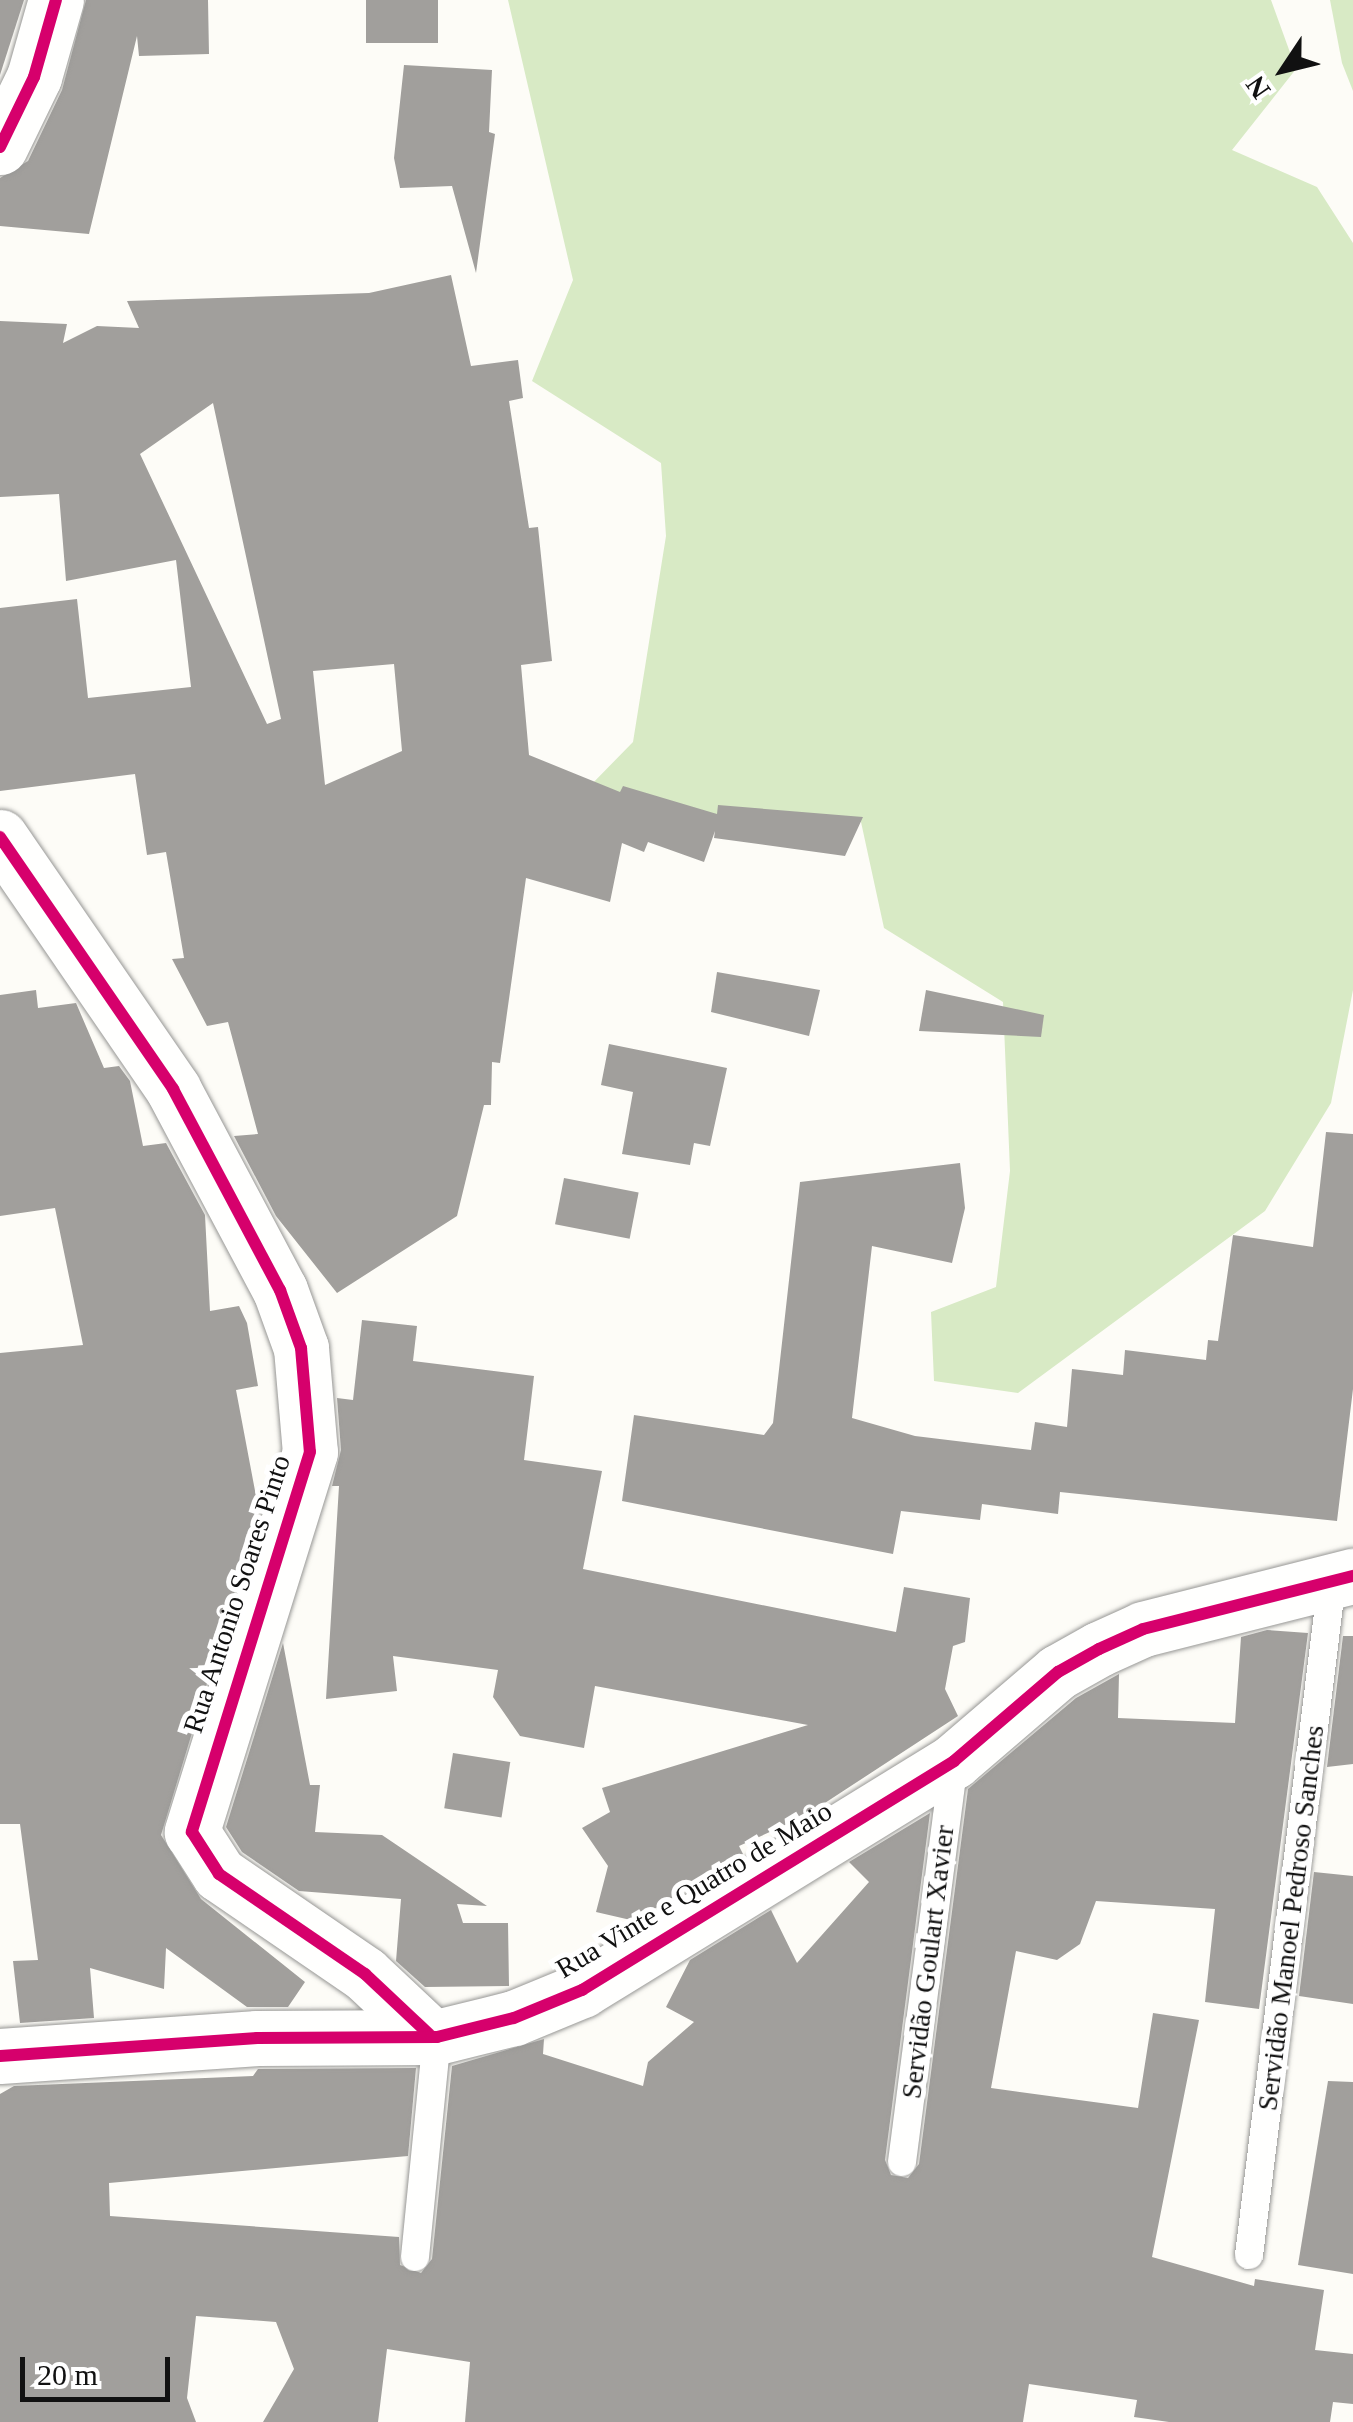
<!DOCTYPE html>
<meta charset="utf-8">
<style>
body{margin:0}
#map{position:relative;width:1353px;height:2422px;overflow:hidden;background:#fdfcf7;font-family:"Times New Roman",serif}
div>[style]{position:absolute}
.forest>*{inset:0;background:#d8eac5}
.building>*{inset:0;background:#a19f9c;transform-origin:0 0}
.roads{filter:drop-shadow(0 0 2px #979795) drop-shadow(0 0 2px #979795)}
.service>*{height:28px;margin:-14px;padding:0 14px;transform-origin:14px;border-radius:14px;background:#fffffe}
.minor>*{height:55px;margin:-27.5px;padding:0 27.5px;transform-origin:27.5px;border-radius:27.5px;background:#fffffe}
.tertiary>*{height:55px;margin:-27.5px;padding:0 27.5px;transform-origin:27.5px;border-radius:27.5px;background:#fffffe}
.cycleway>*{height:12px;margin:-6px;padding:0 6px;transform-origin:6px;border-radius:6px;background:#d6006c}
span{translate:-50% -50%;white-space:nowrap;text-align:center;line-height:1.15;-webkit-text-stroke:10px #fff;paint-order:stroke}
.street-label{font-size:28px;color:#111}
.north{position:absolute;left:1233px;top:20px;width:100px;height:100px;-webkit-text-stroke:8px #fff;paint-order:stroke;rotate:235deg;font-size:28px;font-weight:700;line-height:40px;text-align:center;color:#111}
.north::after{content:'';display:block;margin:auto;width:35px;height:45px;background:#111;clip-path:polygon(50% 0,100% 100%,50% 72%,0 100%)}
.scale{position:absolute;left:20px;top:2357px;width:150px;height:45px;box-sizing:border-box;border:5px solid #111;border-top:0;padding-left:12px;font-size:30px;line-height:35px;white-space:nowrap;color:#111;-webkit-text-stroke:8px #fff;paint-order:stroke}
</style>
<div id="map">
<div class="forest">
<i style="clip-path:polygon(508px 0,1271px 0,1296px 69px,1232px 150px,1317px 187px,1353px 243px,1353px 990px,1331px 1103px,1265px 1211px,1018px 1393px,934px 1381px,931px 1312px,996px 1287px,1010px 1171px,1003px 1002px,884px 928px,861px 822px,683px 814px,586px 790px,633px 742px,666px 536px,661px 463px,532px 381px,573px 280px)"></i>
<i style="clip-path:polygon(1330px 0,1353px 0,1353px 91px,1342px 63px)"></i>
</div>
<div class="building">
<i style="clip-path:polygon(0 0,24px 0,0 75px)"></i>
<i style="clip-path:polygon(86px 0,208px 0,209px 54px,139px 56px,137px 36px,89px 234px,0 226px,0 178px,28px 161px,62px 90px)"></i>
<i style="left:366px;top:0;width:72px;height:43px"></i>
<i style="clip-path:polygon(404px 65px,492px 70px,489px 132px,495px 134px,476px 273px,452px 186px,400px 188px,394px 158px)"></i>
<i style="clip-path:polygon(evenodd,451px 275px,471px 366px,518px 360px,523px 398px,509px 401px,529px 528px,538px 527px,552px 661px,521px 665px,529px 755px,620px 792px,623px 786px,717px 814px,718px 805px,863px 817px,845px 856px,714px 838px,715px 831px,704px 862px,648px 842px,644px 852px,622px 843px,610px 902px,526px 878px,500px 1063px,492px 1062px,491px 1105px,484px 1105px,457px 1216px,337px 1293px,276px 1216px,234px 1136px,258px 1134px,228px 1022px,207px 1026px,172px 959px,184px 958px,166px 852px,147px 855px,135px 774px,0 791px,0 608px,77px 599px,88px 698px,191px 687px,176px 560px,66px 581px,59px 494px,0 497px,0 321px,67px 324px,63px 343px,97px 326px,139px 328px,127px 301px,369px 293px,451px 275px,213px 403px,281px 719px,267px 724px,140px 454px,213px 403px,451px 275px,394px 664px,402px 751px,325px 785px,313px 671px,394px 664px)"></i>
<i style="clip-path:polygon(717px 972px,820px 990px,809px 1036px,711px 1012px)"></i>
<i style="clip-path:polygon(36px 990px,38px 1008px,76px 1003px,104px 1068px,119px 1066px,130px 1081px,143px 1146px,166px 1143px,205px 1215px,210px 1311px,239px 1306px,247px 1323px,258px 1386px,236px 1390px,259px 1512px,161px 1835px,201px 1899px,305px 1982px,288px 2007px,247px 2007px,166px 1948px,164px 1989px,90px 1968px,94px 2018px,20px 2023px,13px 1961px,38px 1960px,20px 1824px,0 1824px,0 1353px,83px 1345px,55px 1208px,0 1216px,0 995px)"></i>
<i style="clip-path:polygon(926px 990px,1044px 1015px,1041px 1037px,919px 1031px)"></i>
<i style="clip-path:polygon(609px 1044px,727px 1068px,710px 1146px,694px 1143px,690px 1165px,622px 1154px,633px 1092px,601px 1085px)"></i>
<i style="clip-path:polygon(1326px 1132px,1353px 1134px,1353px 1389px,1337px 1521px,1060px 1492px,1058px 1514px,982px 1504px,980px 1520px,901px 1511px,893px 1554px,622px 1501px,634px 1415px,764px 1435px,773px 1423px,800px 1182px,960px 1163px,965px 1208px,952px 1263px,872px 1246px,852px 1418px,915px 1436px,1031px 1450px,1035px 1422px,1067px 1427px,1072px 1369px,1123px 1375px,1125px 1350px,1206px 1360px,1208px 1340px,1218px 1341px,1233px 1235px,1313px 1247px)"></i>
<i style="left:564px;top:1178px;width:76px;height:47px;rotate:11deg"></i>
<i style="clip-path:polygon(362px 1320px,417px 1326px,413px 1361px,534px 1376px,524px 1460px,602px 1471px,583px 1569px,896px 1632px,904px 1587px,970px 1598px,965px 1642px,953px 1646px,945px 1689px,958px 1716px,805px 1816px,739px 1846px,743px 1854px,635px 1921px,596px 1912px,608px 1866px,582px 1828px,610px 1812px,602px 1788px,808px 1725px,595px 1686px,584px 1748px,520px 1736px,493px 1697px,498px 1670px,393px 1656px,397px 1691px,326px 1699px,339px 1486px,332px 1486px,341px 1450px,337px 1398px,353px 1400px)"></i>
<i style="clip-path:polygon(1267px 1630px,1308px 1633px,1259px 2009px,1205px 2002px,1215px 1909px,1096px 1901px,1080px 1944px,1057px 1960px,1016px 1951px,991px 2088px,1138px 2108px,1153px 2013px,1199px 2020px,1152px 2257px,1254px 2286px,1255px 2279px,1324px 2290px,1315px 2350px,1353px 2354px,1353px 2404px,1333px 2402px,1330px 2422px,1169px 2422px,1134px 2417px,1137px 2400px,1029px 2384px,1023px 2422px,465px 2422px,470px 2362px,387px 2349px,378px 2422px,263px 2422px,294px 2369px,276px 2322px,196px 2316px,187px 2398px,196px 2422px,0 2422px,0 2094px,14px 2086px,253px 2076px,258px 2069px,416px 2068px,408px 2156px,109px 2183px,110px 2216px,399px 2237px,400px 2265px,421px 2273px,432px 2259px,452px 2066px,544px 2039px,543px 2054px,643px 2086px,648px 2062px,694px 2022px,666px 2007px,690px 1960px,771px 1910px,797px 1963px,869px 1882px,849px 1862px,930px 1813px,885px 2160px,891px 2175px,908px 2178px,919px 2164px,968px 1789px,1076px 1698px,1119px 1674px,1118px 1718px,1235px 1723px,1241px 1637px)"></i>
<i style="clip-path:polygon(1343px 1636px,1353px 1636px,1353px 1764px,1327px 1767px)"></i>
<i style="clip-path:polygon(283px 1643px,310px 1785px,320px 1785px,315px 1832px,382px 1835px,487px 1906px,457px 1904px,463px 1923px,508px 1923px,509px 1986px,425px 1987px,396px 1961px,401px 1899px,299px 1891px,242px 1852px,226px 1827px)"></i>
<i style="left:453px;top:1753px;width:58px;height:56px;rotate:9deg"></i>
<i style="clip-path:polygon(1314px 1872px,1353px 1876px,1353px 2004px,1299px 1996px)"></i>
<i style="clip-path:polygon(1328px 2081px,1353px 2082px,1353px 2274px,1298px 2265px)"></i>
</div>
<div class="roads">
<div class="service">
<i style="left:902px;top:2162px;width:402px;rotate:-82.6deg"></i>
<i style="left:1249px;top:2255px;width:679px;rotate:-82.98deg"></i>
<i style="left:415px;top:2257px;width:221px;rotate:-84.3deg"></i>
</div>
<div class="minor">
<i style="left:0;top:147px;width:78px;rotate:-64.1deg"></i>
<i style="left:34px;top:77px;width:80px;rotate:-74.1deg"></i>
<i style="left:0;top:837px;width:306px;rotate:55.5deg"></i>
<i style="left:173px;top:1089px;width:228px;rotate:62deg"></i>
<i style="left:280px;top:1290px;width:62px;rotate:70.1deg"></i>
<i style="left:301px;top:1348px;width:104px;rotate:85.1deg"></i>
<i style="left:310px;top:1452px;width:398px;rotate:107.3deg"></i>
<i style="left:192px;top:1832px;width:50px;rotate:57.3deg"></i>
<i style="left:219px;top:1874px;width:177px;rotate:34.4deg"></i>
<i style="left:365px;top:1974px;width:88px;rotate:43.2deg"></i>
</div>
<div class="tertiary">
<i style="left:0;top:2056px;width:258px;rotate:-4deg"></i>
<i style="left:257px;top:2038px;width:180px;rotate:-0.3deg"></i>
<i style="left:437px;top:2037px;width:79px;rotate:-13.9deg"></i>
<i style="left:514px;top:2018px;width:74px;rotate:-22.4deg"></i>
<i style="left:582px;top:1990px;width:437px;rotate:-31.6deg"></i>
<i style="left:954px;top:1761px;width:137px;rotate:-40.6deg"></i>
<i style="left:1058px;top:1672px;width:47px;rotate:-29.3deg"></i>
<i style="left:1099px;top:1649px;width:48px;rotate:-24.4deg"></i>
<i style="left:1143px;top:1629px;width:217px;rotate:-14.2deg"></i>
</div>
</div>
<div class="cycleway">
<i style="left:0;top:147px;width:78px;rotate:-64.1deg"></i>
<i style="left:34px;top:77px;width:80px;rotate:-74.1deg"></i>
<i style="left:0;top:837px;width:306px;rotate:55.5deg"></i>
<i style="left:173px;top:1089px;width:228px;rotate:62deg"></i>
<i style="left:280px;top:1290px;width:62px;rotate:70.1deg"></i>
<i style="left:301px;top:1348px;width:104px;rotate:85.1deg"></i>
<i style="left:310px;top:1452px;width:398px;rotate:107.3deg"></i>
<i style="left:192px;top:1832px;width:50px;rotate:57.3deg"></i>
<i style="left:219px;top:1874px;width:177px;rotate:34.4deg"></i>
<i style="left:365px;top:1974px;width:88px;rotate:43.2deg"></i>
<i style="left:0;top:2056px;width:258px;rotate:-4deg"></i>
<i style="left:257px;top:2038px;width:180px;rotate:-0.3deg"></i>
<i style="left:437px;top:2037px;width:79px;rotate:-13.9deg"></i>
<i style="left:514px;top:2018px;width:74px;rotate:-22.4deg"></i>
<i style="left:582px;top:1990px;width:437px;rotate:-31.6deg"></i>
<i style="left:954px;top:1761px;width:137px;rotate:-40.6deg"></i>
<i style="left:1058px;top:1672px;width:47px;rotate:-29.3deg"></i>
<i style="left:1099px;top:1649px;width:48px;rotate:-24.4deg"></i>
<i style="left:1143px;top:1629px;width:217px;rotate:-14.2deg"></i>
</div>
<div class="street-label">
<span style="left:237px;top:1594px;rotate:-72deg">Rua Antonio Soares Pinto</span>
<span style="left:694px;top:1890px;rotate:-31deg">Rua Vinte e Quatro de Maio</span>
<span style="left:1291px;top:1918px;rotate:-83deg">Servidão Manoel Pedroso Sanches</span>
<span style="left:928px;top:1962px;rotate:-83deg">Servidão Goulart Xavier</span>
</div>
<div class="north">N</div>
<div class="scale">20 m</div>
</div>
